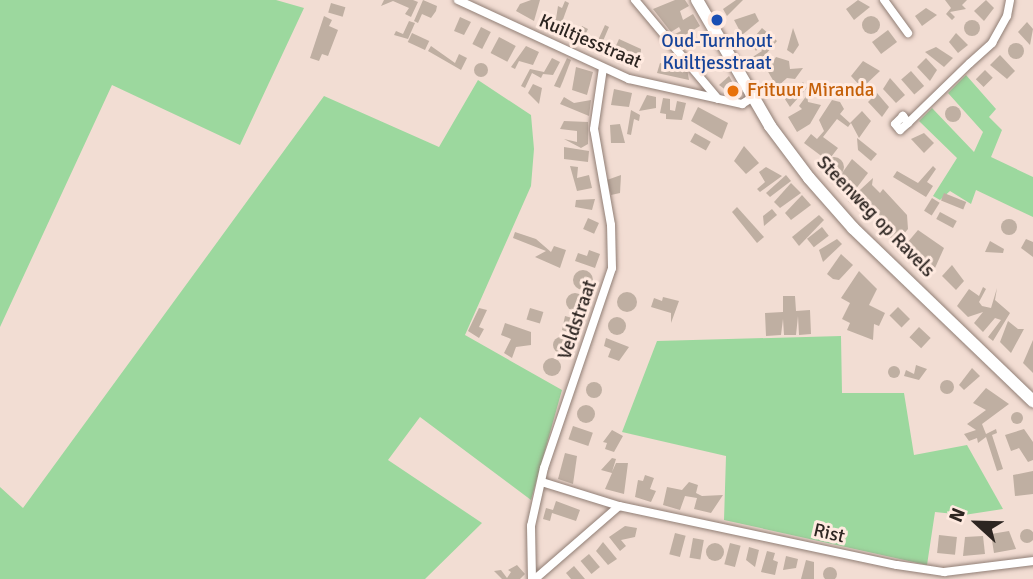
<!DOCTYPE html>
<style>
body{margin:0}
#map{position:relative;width:1033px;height:579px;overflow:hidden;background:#f2ddd3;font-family:Signika,sans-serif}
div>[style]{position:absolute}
.green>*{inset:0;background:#9cd89e}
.building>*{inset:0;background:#bfafa2;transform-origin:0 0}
.round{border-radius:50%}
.roads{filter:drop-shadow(0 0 2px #907e75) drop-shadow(0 0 2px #907e75)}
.street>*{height:8px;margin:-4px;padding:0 4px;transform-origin:4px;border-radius:4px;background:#fff}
.primary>*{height:12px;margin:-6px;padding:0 6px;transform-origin:6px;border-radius:6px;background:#fff}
.dots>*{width:19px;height:19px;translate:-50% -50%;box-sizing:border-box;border:4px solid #ffeae0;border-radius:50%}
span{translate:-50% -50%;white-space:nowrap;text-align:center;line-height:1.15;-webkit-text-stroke:6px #ffeae0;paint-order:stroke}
.street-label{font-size:19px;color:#2d2521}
.transit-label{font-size:19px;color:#164399}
.food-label{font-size:19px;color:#c56008}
.left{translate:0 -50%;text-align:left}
.north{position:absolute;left:942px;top:488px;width:70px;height:70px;-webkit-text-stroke:5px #ffeae0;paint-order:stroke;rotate:292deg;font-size:19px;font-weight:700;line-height:28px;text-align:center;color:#2d2521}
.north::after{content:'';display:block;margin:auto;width:24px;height:32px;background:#2d2521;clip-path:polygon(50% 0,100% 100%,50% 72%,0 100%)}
</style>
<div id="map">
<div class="green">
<i style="clip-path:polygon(0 0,276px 0,304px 8px,240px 145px,112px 85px,0 327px)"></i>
<i style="clip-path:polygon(966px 75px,996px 109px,989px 117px,1002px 130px,991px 157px,1033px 177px,1033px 217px,976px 190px,971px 204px,950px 191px,940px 200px,933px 196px,957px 158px,919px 121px,932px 108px,974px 152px,983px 132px,948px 93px)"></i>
<i style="clip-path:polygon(478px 80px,531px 115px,534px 149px,531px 186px,465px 335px,562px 390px,531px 500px,420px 417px,388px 460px,482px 523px,425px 579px,0 579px,0 487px,23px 508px,324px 96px,439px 147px)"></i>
<i style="clip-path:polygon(841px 336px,842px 393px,904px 393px,914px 455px,967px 445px,1003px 509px,964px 515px,935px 512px,927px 565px,724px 520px,726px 456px,622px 432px,657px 341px)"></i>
</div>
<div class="building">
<i style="clip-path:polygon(384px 0,413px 0,418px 2px,411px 17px,405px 14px,409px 8px,393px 1px,381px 6px)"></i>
<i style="clip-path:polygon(423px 0,437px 6px,436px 11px,431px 18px,422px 14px,418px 23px,414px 21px)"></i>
<i style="clip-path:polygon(531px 0,540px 0,534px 21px,516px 11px,520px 4px)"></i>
<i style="clip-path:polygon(675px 0,685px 0,689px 6px,680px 11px,683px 20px,693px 14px,700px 26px,677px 40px,673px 35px,681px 31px,679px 27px,671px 32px,653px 9px)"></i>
<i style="clip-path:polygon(736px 0,743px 0,727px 16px,723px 9px)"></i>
<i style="clip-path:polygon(858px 0,870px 7px,854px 20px,846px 9px)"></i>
<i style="clip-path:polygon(945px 0,967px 0,962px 5px,966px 9px,950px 12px,955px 17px,952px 20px,946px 14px,951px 8px)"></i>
<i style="clip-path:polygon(986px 0,994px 8px,984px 21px,974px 11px)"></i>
<i style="clip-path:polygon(565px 1px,569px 3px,558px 33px,544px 26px,549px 16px,556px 19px,558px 6px,562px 8px)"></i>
<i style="left:331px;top:3px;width:15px;height:10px;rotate:16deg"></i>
<i style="clip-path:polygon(926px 8px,937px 15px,922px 26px,915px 16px)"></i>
<i style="clip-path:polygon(755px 13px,759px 21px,742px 35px,734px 20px)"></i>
<i style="clip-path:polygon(324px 16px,332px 20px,329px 26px,338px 30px,328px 56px,322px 54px,319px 61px,310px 58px)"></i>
<i class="round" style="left:862px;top:16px;width:18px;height:18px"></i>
<i style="clip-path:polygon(460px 17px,471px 22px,464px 35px,454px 31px)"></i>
<i class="round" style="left:964px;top:20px;width:16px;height:16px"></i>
<i style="clip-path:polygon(409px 21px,415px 23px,408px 39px,394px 35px,396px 31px,403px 34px)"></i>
<i style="clip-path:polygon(1027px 22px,1033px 29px,1030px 45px,1018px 32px)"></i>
<i style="clip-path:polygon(605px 25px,609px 27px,603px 41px,607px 43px,601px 52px,594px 49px)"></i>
<i style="clip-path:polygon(582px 26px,588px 29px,581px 43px,567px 37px,571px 27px,580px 31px)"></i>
<i style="left:481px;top:27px;width:11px;height:19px;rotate:27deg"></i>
<i style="clip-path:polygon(762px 28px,777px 41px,756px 66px,751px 58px,762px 51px,759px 47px,756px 51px,750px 42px)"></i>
<i style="clip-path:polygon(793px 28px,799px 45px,793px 54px,787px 50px)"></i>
<i style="left:888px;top:30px;width:15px;height:20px;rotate:53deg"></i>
<i style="left:412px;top:33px;width:19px;height:10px;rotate:25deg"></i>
<i style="clip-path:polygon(956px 33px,968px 45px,958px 53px,949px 42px)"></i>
<i style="left:499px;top:37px;width:19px;height:18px;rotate:28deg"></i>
<i style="clip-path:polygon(619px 39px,641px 49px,640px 66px,611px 57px)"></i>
<i class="round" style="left:1008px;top:43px;width:16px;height:16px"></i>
<i style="clip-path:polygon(431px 46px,455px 63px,459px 54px,467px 58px,461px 70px,428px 51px)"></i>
<i style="clip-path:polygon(526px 46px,539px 52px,533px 65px,519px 61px,515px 69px,511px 67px)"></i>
<i style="clip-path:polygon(936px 47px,953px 58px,944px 67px,925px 52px)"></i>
<i style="clip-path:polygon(1000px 55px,1015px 71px,1007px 79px,990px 65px)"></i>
<i style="clip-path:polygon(776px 57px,789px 61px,790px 69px,803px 68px,795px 79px,787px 78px,777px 87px,767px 70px)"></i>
<i style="clip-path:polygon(552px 58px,560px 62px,553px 75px,543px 74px,541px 78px,532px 73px,525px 88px,521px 86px,530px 69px,544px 72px)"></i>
<i style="clip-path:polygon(567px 58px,571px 60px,563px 81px,560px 88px,554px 86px)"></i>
<i style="clip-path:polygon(926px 58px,937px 70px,930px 81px,917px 67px)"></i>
<i style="clip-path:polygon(863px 61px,880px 71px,862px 88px,851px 76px)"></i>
<i style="clip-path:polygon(660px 63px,687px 69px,689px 80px,657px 73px)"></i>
<i class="round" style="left:474px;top:63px;width:14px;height:14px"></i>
<i style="clip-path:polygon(576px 67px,593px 72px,587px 95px,572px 90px)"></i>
<i style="left:985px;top:70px;width:11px;height:13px;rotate:45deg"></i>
<i style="left:911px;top:71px;width:20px;height:13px;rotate:49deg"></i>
<i style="clip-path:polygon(729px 76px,738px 92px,734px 96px,719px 85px)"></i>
<i style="clip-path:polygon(890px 78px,905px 95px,896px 103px,883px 89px)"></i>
<i style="clip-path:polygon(803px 82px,807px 88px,790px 107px,781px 93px,793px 86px,796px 91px)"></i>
<i style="clip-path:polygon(533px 84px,542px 88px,539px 104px,528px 93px)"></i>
<i style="clip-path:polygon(614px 89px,632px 93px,629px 107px,611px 105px)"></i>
<i style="clip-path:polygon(877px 93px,889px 107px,882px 117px,868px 102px)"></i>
<i style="clip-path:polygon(647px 95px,656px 97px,656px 108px,639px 111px)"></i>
<i style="clip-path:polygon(807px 95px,808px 102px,821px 105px,810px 124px,797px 132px,788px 117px,802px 109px,799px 106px)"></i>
<i style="clip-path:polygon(564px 97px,574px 103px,591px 100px,589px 116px,560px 104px)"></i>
<i style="clip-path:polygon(663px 98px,670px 99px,670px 110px,675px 111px,677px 101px,686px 103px,682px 120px,666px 119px,666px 114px,660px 113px)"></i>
<i style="clip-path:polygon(832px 100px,840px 102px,844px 109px,840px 114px,850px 123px,862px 111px,871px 121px,859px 138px,851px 123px,848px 127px,837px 119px,823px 137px,838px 148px,828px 161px,804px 143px,811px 134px,817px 139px,824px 131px,819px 120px)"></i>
<i class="round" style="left:945px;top:106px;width:16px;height:16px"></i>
<i style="clip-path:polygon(698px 107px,728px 123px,722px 139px,691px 121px)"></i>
<i style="clip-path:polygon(631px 110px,640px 115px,639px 121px,634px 119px,631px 135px,627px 134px)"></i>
<i style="clip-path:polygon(564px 121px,588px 122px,588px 144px,581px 148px,564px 139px,577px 142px,577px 131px,560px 129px)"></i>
<i style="clip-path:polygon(620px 124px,625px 143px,611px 143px,610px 125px)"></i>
<i style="left:695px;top:133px;width:18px;height:10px;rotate:29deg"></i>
<i style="clip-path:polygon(924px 133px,934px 143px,924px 153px,911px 139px)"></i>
<i style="clip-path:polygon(857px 138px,877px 154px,871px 161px,858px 150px)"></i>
<i style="clip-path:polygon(744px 146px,759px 163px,746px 174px,734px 161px)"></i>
<i style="clip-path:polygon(564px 147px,589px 151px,588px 162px,564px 159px)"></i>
<i class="round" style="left:824px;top:157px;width:20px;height:20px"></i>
<i style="clip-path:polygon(852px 159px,868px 173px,855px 190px,840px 176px)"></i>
<i style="clip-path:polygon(570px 166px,578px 167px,577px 178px,589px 175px,592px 188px,577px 191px)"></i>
<i style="clip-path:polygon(933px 166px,936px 169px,927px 182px,933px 186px,926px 197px,893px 177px,897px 171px,918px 183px)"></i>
<i style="clip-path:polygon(766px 167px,782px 176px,760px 192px,757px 189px,765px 182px,759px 172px)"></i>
<i style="clip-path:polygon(621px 175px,620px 193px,611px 195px,607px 180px)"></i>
<i style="clip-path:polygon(786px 175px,791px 181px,770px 197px,766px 193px)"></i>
<i style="clip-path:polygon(873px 178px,872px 185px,880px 193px,883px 189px,907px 215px,908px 229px,896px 243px,890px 237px,896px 231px,867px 203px,860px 198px,853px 205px,848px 201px)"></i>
<i style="clip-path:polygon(791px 183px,801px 193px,780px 208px,774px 202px)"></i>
<i style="left:944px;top:193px;width:24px;height:8px;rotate:22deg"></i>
<i style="clip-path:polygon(802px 195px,811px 205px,791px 220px,785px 213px)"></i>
<i style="left:932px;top:198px;width:9px;height:15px;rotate:32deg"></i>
<i style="clip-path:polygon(595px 199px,592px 210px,575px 207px,576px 200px)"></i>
<i style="clip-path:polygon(737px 207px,764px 237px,757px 243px,732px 212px)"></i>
<i style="clip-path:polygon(772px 209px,777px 215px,764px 226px,763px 216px)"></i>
<i style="left:940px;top:212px;width:19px;height:8px;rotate:28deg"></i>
<i style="clip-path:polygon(819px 215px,824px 220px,799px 246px,792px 237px)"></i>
<i style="left:588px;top:218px;width:12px;height:12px;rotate:24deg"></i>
<i class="round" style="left:1001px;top:219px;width:16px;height:16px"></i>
<i style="left:822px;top:227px;width:11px;height:19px;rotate:52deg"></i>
<i style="clip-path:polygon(918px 230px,944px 248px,935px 268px,907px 243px)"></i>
<i style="clip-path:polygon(515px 232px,536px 239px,551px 252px,554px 246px,566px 250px,560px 268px,535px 257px,546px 251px,513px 238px)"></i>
<i style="clip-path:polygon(837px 239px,842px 244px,823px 262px,819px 250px)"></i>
<i style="clip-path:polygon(1026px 239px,1033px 242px,1033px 257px,1021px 248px)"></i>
<i style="clip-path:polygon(990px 241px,1004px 249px,1003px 253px,985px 252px)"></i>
<i style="clip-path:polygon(589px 250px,600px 254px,595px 268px,575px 261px,578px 253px,587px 256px)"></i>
<i style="clip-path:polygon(841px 254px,853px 265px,839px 280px,833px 279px,827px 274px)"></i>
<i style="clip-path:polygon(952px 265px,964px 281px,956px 290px,942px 276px)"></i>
<i class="round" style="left:573px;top:270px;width:20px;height:20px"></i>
<i style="clip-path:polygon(859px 271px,877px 289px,869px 305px,885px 313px,879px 326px,874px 324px,873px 340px,847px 330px,850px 323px,842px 319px,850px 303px,841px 298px)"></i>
<i style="clip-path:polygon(983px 287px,986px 289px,979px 302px,982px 306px,991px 308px,997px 288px,995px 300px,1010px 313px,993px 341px,988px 337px,1001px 320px,995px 318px,983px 332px,974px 323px,983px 312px,968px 317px,957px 306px,969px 289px,979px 296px)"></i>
<i class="round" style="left:617px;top:292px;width:20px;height:20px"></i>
<i class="round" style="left:566px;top:293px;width:18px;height:18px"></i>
<i style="clip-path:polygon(783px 296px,795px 296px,796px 311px,810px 310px,811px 334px,799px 335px,798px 316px,796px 335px,784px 335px,783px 319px,781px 335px,766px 336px,765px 313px,783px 312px)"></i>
<i style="clip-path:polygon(663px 297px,679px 301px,671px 323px,671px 313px,651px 307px,654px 298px,662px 301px)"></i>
<i style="left:898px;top:307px;width:17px;height:12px;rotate:45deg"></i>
<i style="clip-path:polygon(479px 308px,487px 310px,479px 327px,484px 329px,479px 338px,468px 331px)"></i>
<i style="left:530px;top:308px;width:14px;height:12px;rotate:17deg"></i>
<i style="clip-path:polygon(565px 316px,579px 320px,574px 334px,562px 330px)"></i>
<i class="round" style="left:608px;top:317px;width:18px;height:18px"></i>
<i style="clip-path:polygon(1008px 321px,1018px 329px,1024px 329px,1011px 353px,1000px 342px)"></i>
<i style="clip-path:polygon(505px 323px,531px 332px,531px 345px,516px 347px,512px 358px,504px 353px,511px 339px,501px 335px)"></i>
<i style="left:919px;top:327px;width:16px;height:14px;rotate:43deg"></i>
<i class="round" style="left:553px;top:337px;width:16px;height:16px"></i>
<i style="clip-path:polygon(606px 338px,629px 347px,619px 361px,608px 357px,611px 349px,604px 346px)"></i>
<i style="clip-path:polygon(1033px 340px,1033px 373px,1023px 363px)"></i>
<i class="round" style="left:543px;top:358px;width:18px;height:18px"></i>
<i style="clip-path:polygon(916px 365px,927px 369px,919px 380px,904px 376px,906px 370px,914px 374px)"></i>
<i class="round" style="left:888px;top:366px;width:12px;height:12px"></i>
<i style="clip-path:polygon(972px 368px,980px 376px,964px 390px,959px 385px)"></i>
<i class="round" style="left:940px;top:380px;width:14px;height:14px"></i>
<i class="round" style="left:586px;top:382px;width:16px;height:16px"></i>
<i style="clip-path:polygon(986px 388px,1009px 404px,982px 424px,986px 434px,996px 429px,997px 433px,992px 435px,1003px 469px,997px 471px,986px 437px,978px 443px,977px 438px,969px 441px,964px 434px,976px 430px,967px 424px,986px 410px,973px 403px)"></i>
<i class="round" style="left:577px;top:405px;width:18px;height:18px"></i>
<i class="round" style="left:1011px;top:412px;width:12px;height:12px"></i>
<i style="left:573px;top:426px;width:21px;height:14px;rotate:19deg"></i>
<i style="clip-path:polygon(1024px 429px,1033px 442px,1033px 460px,1028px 462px,1019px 448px,1011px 451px,1005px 435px)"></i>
<i style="clip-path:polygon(612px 430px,623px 436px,614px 452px,605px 449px,607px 443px,603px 442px)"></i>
<i style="clip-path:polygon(565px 453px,577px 456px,573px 484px,558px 479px)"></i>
<i style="clip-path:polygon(612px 458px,616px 459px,612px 472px,616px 463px,628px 463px,624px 494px,605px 489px,612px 473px,601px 470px)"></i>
<i style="clip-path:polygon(1033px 471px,1033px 494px,1015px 496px,1013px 475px)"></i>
<i style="clip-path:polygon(645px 475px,654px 478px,650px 489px,656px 491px,651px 502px,635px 497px,638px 480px,643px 481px)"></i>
<i style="clip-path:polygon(689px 482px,698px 485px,696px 493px,702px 496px,723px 495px,711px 513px,694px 509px,697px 498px,685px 496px,680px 510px,663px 505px,667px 487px,682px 490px)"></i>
<i style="clip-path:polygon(556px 501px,580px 510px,576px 521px,552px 513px,550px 521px,543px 519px,546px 508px,553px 510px)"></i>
<i style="clip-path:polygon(625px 526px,637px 528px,635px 537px,621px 540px,626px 546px,620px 551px,609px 537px)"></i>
<i class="round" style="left:1020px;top:529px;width:14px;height:14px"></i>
<i style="clip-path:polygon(1009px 531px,1016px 549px,994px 553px,991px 534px)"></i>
<i style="left:675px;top:533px;width:11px;height:22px;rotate:15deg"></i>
<i style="left:939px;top:535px;width:18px;height:18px;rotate:6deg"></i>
<i style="clip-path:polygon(983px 536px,985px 554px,963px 556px,965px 537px)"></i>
<i style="left:693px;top:538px;width:11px;height:20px;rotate:10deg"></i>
<i style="clip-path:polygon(603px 542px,617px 559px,608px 565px,596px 551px)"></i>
<i style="left:730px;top:543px;width:11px;height:22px;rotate:15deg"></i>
<i class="round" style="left:706px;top:543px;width:18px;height:18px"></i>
<i style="clip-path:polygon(749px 547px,759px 550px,755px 567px,746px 560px)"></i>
<i style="clip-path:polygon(767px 551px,775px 553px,773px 560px,778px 562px,775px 575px,761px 572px)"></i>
<i style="left:589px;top:554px;width:17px;height:11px;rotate:50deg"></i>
<i style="clip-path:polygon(786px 556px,798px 559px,796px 568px,783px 570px)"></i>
<i style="clip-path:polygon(806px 560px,814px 562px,814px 579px,801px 579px)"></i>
<i style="clip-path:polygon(517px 565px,525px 574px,520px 579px,502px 579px,494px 571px,501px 570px,507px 578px,511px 572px,508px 570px)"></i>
<i style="clip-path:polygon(574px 566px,585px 579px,571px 579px,566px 573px)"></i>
<i class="round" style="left:823px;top:567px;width:14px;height:14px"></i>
</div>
<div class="roads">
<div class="street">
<i style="left:458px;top:0;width:188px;rotate:24.8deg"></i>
<i style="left:629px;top:79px;width:116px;rotate:12.5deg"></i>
<i style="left:742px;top:104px;width:13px;rotate:-32deg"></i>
<i style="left:635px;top:0;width:129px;rotate:50deg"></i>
<i style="left:884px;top:0;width:41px;rotate:54deg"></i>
<i style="left:908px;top:123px;width:9px;rotate:-126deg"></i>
<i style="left:903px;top:116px;width:11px;rotate:135deg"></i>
<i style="left:895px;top:124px;width:8px;rotate:50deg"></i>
<i style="left:900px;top:130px;width:11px;rotate:-41deg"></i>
<i style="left:908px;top:123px;width:86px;rotate:-44.1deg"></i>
<i style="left:970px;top:63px;width:30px;rotate:-42deg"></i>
<i style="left:992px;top:43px;width:31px;rotate:-61deg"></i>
<i style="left:1007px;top:16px;width:16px;rotate:-79deg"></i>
<i style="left:542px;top:482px;width:81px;rotate:17.3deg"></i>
<i style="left:619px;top:506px;width:284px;rotate:12deg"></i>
<i style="left:897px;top:565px;width:48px;rotate:8.5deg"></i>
<i style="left:944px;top:572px;width:90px;rotate:-7deg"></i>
<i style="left:532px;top:579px;width:53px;rotate:-91.1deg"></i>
<i style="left:531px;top:526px;width:59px;rotate:-77.4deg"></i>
<i style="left:544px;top:468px;width:211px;rotate:-71.2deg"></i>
<i style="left:612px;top:268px;width:43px;rotate:-91.3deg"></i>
<i style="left:611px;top:225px;width:97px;rotate:-100deg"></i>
<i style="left:594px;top:129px;width:62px;rotate:-81.6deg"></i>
<i style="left:535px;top:579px;width:111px;rotate:-41deg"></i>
</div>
<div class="primary">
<i style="left:697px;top:0;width:146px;rotate:59.9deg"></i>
<i style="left:770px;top:126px;width:65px;rotate:53.1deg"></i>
<i style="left:809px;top:178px;width:67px;rotate:48.7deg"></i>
<i style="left:853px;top:228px;width:250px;rotate:43.9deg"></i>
</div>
</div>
<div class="dots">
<i style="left:717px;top:20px;background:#1a4fb4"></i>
<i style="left:733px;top:91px;background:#e8710a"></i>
</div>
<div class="street-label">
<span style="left:590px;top:42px;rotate:23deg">Kuiltjesstraat</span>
<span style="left:875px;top:217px;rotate:46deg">Steenweg op Ravels</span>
<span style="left:578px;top:320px;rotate:-71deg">Veldstraat</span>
<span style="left:829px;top:534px;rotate:13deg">Rist</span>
</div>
<div class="transit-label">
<span style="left:717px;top:53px">Oud-Turnhout<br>Kuiltjesstraat</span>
</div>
<div class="food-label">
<span class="left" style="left:747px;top:91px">Frituur Miranda</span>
</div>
<div class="north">N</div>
</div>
